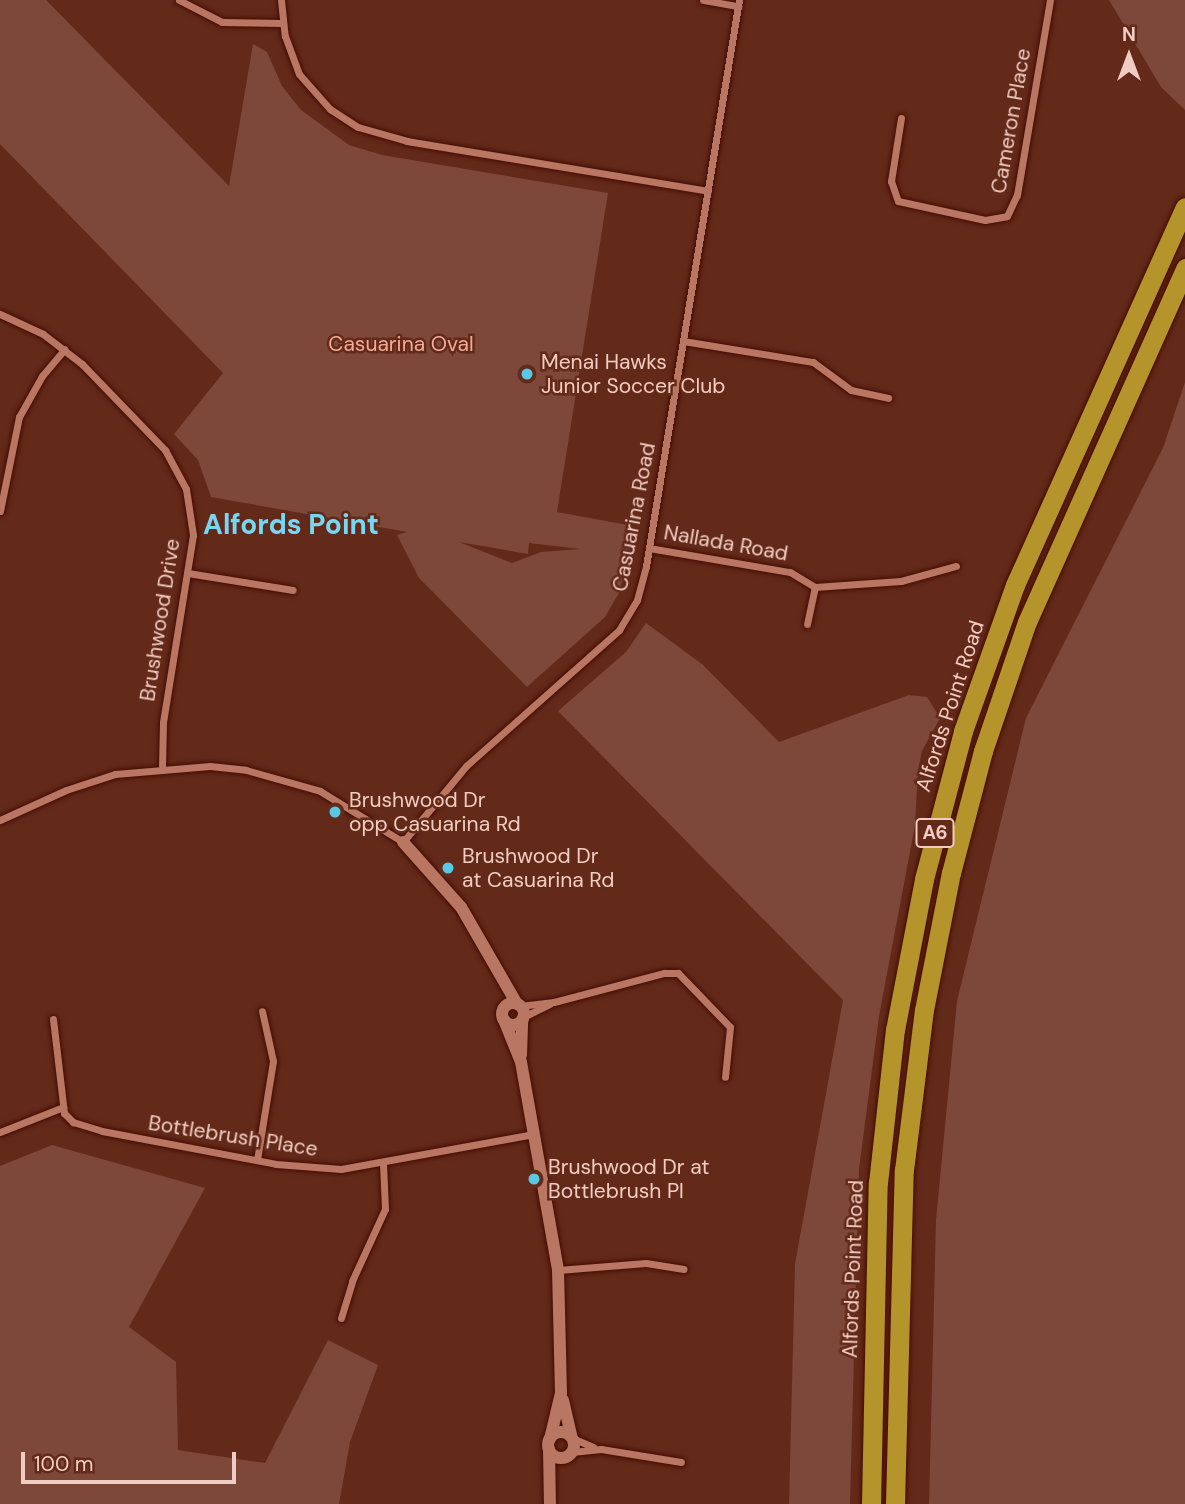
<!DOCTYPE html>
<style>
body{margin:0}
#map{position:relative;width:1185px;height:1504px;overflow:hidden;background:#632919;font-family:"DM Sans",sans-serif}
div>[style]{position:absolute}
.green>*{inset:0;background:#7d4839}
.roads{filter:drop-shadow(0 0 2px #450d00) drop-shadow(0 0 2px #450d00)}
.minor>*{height:7px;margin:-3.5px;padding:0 3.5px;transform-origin:3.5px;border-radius:3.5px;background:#b87663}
.tertiary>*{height:12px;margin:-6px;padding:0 6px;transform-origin:6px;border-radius:6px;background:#b87663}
.tertiary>.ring{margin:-6px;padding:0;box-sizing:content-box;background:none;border:12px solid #b87663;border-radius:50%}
.trunk>*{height:19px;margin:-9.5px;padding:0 9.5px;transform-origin:9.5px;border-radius:9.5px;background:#b6942c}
.dots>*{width:19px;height:19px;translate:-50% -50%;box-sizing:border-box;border:4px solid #632919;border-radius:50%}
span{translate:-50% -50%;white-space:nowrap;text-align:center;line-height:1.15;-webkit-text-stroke:5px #632919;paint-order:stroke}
.shield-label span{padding:2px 5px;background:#632919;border:2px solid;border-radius:5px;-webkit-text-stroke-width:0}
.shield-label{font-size:19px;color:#f1ccc2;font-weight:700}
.street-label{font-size:21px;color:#f1ccc2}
.park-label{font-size:21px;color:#f3ab97}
.poi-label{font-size:21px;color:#f1ccc2}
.left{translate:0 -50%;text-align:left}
.district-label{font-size:28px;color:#75d8f2;font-weight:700}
.north{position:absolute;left:1094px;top:21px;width:70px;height:70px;-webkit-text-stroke:5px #632919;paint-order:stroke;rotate:0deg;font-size:19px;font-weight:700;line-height:28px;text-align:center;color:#f1ccc2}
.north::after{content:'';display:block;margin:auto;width:24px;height:32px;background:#f1ccc2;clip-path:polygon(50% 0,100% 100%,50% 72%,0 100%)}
.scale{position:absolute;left:21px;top:1452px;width:215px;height:32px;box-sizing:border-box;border:4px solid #f1ccc2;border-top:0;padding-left:9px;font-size:21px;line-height:24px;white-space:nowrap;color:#f1ccc2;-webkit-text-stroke:5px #632919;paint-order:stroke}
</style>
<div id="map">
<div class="green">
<i style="clip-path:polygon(evenodd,0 0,46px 0,229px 186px,253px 44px,267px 52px,282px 86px,301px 110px,349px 145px,382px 155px,608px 193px,557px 512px,633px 526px,629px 553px,619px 593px,605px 617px,527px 687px,419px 578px,397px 535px,407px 532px,211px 497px,198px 460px,174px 434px,223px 373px,0 144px,0 0,459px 542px,528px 554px,529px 543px,580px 549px,541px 552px,512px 563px,459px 542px)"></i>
<i style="clip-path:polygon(1109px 0,1185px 0,1185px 110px,1161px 87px)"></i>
<i style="clip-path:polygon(1185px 382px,1185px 1504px,929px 1504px,936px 1220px,957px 1001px,1026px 718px,1163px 448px)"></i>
<i style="clip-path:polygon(646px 623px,702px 664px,779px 742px,909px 695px,927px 697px,940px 718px,922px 751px,918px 770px,915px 825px,879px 1016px,859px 1169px,850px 1504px,789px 1504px,795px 1264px,843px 1000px,558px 711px,626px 652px)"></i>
<i style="clip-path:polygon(52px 1145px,205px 1188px,129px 1327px,176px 1362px,178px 1450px,265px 1463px,328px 1340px,378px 1365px,350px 1442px,339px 1504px,0 1504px,0 1166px)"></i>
</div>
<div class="roads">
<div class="minor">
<i style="left:179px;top:0;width:48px;rotate:27.1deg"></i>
<i style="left:222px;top:22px;width:60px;rotate:1deg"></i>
<i style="left:281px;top:0;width:36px;rotate:84deg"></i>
<i style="left:285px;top:36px;width:40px;rotate:69.8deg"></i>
<i style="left:299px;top:74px;width:47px;rotate:48.5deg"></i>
<i style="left:330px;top:109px;width:33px;rotate:33deg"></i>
<i style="left:358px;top:127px;width:51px;rotate:15.9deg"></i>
<i style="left:407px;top:141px;width:305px;rotate:9.4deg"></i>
<i style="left:703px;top:0;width:36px;rotate:10deg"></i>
<i style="left:901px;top:118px;width:64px;rotate:99deg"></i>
<i style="left:891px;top:181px;width:21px;rotate:71deg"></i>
<i style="left:898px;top:201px;width:89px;rotate:12.3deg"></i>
<i style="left:985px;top:220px;width:22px;rotate:-10deg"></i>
<i style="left:1007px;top:216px;width:23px;rotate:-65deg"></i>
<i style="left:1017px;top:195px;width:198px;rotate:-80.4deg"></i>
<i style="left:0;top:314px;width:47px;rotate:24.9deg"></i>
<i style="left:43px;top:334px;width:49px;rotate:37.6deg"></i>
<i style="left:82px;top:364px;width:120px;rotate:46deg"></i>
<i style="left:165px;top:450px;width:44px;rotate:61.7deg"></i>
<i style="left:186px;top:489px;width:47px;rotate:81.3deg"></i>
<i style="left:193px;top:535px;width:190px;rotate:99.1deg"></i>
<i style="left:163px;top:723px;width:43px;rotate:91.3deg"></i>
<i style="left:683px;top:341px;width:132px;rotate:9.2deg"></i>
<i style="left:813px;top:362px;width:47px;rotate:36.4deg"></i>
<i style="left:851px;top:390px;width:38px;rotate:12deg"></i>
<i style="left:0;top:511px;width:96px;rotate:-78.6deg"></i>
<i style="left:19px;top:417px;width:47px;rotate:-60.7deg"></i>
<i style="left:42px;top:376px;width:35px;rotate:-50deg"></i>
<i style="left:649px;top:548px;width:143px;rotate:9.7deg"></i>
<i style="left:790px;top:572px;width:29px;rotate:31deg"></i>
<i style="left:188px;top:573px;width:106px;rotate:9.2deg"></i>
<i style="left:815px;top:587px;width:86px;rotate:-4deg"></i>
<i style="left:901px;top:581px;width:57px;rotate:-15.3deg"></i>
<i style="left:807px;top:624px;width:38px;rotate:-78deg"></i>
<i style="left:0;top:820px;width:72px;rotate:-24.4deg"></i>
<i style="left:66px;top:790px;width:52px;rotate:-18.1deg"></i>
<i style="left:115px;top:774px;width:95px;rotate:-4.8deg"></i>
<i style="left:210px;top:766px;width:36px;rotate:6deg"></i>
<i style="left:246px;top:770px;width:77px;rotate:15.8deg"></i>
<i style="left:320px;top:791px;width:97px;rotate:31.6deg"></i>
<i style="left:403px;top:842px;width:99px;rotate:-50.3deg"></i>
<i style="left:466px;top:766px;width:205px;rotate:-41.6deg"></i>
<i style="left:619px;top:630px;width:35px;rotate:-59deg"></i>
<i style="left:637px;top:600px;width:35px;rotate:-75deg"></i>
<i style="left:646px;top:566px;width:574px;rotate:-80.67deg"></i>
<i style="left:520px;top:1006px;width:34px;rotate:-7deg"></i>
<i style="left:554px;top:1002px;width:114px;rotate:-14.8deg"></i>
<i style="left:664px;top:973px;width:14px"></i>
<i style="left:678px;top:973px;width:75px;rotate:46.1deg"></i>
<i style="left:730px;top:1027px;width:50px;rotate:95.7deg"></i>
<i style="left:523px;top:1017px;width:30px;rotate:-26deg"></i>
<i style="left:53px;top:1019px;width:95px;rotate:83.3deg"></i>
<i style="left:64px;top:1113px;width:13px;rotate:45deg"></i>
<i style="left:73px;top:1122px;width:30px;rotate:17deg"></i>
<i style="left:102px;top:1131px;width:177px;rotate:10.7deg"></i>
<i style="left:276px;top:1164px;width:65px;rotate:4.4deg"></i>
<i style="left:341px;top:1169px;width:196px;rotate:-10.3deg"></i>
<i style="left:0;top:1132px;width:68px;rotate:-21.6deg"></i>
<i style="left:257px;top:1160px;width:100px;rotate:-80.8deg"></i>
<i style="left:273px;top:1061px;width:51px;rotate:-102.4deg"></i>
<i style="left:558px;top:1270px;width:88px;rotate:-4.5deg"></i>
<i style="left:646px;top:1263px;width:38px;rotate:9deg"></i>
<i style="left:341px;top:1318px;width:39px;rotate:-73deg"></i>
<i style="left:352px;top:1281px;width:79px;rotate:-65.4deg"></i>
<i style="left:385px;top:1209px;width:46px;rotate:-92.5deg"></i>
<i style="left:572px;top:1438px;width:23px;rotate:23deg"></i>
<i style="left:572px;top:1452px;width:29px;rotate:-6deg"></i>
<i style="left:601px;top:1449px;width:81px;rotate:9.2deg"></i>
</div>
<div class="tertiary">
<i style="left:403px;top:842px;width:87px;rotate:48.3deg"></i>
<i style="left:461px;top:907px;width:112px;rotate:60deg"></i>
<i class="ring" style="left:502px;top:1003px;width:10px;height:10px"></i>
<i style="left:504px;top:1020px;width:45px;rotate:68deg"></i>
<i style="left:521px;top:1062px;width:211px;rotate:79.9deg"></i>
<i style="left:558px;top:1270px;width:123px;rotate:88.6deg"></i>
<i style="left:561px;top:1393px;width:47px;rotate:103.4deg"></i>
<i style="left:521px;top:1055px;width:36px;rotate:-88deg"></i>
<i style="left:563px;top:1400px;width:37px;rotate:77deg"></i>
<i class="ring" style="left:548px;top:1432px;width:14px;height:14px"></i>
<i style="left:549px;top:1449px;width:55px;rotate:89deg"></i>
</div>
<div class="trunk">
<i style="left:871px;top:1504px;width:321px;rotate:-88.8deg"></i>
<i style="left:878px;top:1183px;width:154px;rotate:-83.7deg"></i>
<i style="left:895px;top:1030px;width:154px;rotate:-79.1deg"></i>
<i style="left:924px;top:879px;width:153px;rotate:-75.2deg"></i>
<i style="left:963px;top:731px;width:155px;rotate:-70.4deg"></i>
<i style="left:1015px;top:585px;width:414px;rotate:-65.8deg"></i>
<i style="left:895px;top:1504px;width:334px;rotate:-88.5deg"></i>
<i style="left:904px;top:1170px;width:161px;rotate:-82.9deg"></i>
<i style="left:924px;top:1010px;width:140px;rotate:-78.9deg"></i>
<i style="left:951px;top:873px;width:126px;rotate:-75.3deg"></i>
<i style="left:983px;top:751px;width:136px;rotate:-71.2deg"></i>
<i style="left:1027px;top:622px;width:388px;rotate:-65.9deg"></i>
</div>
</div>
<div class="dots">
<i style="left:527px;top:374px;background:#58c8e4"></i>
<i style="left:335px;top:812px;background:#58c8e4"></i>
<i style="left:448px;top:868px;background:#58c8e4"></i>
<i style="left:534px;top:1179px;background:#58c8e4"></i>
</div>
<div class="shield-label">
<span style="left:935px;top:833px">A6</span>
</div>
<div class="street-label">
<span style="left:1011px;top:121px;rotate:-80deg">Cameron Place</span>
<span style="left:634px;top:517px;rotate:-79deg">Casuarina Road</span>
<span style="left:726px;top:543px;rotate:10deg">Nallada Road</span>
<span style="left:160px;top:620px;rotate:-81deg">Brushwood Drive</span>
<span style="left:950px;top:706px;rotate:-72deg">Alfords Point Road</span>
<span style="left:233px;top:1136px;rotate:9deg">Bottlebrush Place</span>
<span style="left:853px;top:1269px;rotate:-88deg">Alfords Point Road</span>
</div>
<div class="park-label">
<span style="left:401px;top:344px">Casuarina Oval</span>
</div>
<div class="poi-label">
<span class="left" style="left:541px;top:374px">Menai Hawks<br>Junior Soccer Club</span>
<span class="left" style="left:349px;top:812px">Brushwood Dr<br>opp Casuarina Rd</span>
<span class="left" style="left:462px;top:868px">Brushwood Dr<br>at Casuarina Rd</span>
<span class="left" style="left:548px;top:1179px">Brushwood Dr at<br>Bottlebrush Pl</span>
</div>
<div class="district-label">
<span style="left:291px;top:525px">Alfords Point</span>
</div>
<div class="north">N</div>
<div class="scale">100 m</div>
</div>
